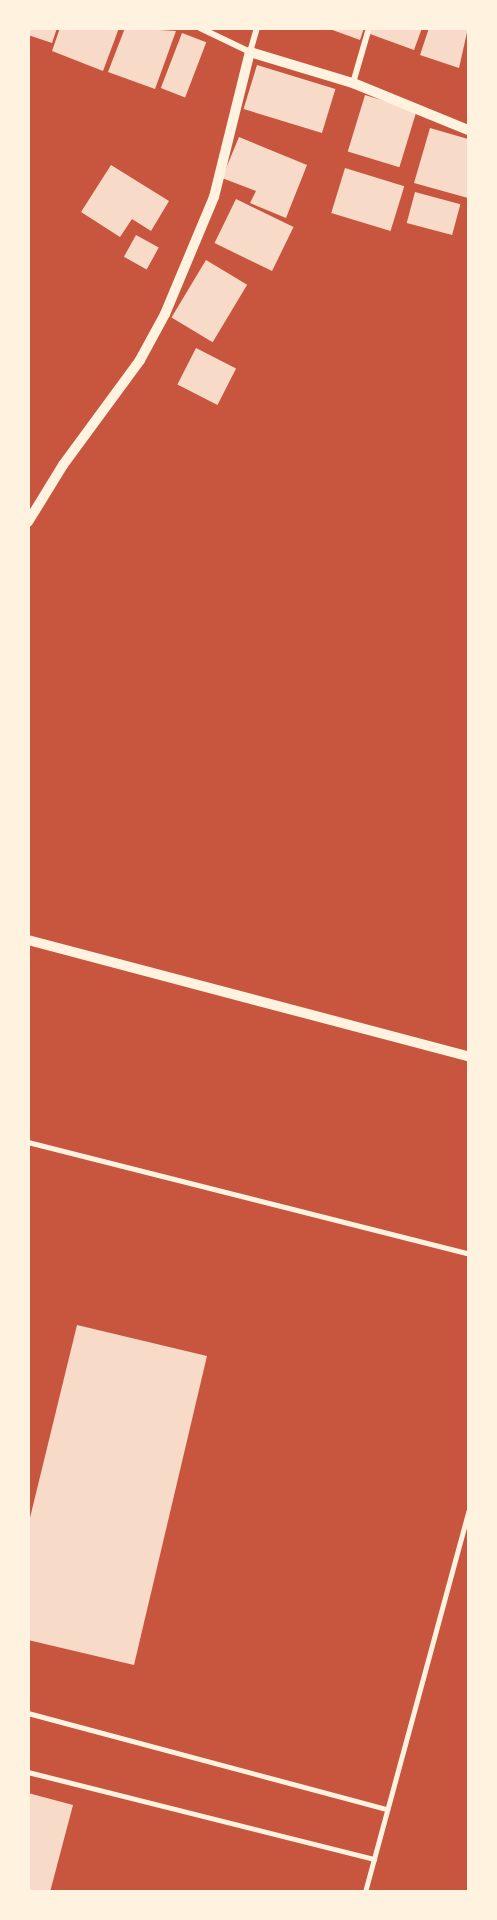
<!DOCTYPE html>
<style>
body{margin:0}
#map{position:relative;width:497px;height:1920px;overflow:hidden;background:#c8553d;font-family:"Asap Condensed",sans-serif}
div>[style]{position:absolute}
.building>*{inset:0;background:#f7dbc8;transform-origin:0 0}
.service>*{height:4.5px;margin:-2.25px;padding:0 2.25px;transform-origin:2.25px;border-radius:2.25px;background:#fff3e0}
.minor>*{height:6px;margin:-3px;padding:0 3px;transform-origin:3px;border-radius:3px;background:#fff3e0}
.tertiary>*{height:10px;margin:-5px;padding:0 5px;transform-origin:5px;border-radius:5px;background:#fff3e0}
span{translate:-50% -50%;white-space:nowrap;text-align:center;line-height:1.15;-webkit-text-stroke:4.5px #fff3e0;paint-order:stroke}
.frame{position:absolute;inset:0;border:30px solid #fff3e0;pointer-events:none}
</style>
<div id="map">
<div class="building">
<i style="clip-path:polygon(28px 28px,57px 28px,52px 43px,28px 35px)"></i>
<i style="clip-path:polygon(60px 28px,119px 28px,103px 71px,52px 51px)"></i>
<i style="clip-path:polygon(125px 28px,176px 31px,155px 89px,108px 72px)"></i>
<i style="clip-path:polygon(327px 28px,364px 28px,360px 40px)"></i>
<i style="clip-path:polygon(372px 28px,422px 28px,414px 50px,370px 34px)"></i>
<i style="clip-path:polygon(429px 28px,468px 28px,459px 68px,420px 55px)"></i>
<i style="left:182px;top:33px;width:26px;height:59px;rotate:21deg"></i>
<i style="left:257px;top:65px;width:82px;height:46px;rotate:17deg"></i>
<i style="left:365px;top:95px;width:54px;height:59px;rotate:17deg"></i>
<i style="clip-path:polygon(430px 128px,468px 139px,468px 198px,414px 183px)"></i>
<i style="clip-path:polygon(239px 137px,307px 165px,286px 218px,250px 203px,256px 191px,222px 178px)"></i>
<i style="clip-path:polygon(111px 165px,169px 201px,151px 231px,132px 219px,120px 237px,81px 212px)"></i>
<i style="left:345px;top:168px;width:62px;height:47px;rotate:17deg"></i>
<i style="left:415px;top:192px;width:47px;height:32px;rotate:15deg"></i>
<i style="left:236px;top:199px;width:64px;height:49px;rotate:26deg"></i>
<i style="left:136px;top:235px;width:26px;height:25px;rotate:29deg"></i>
<i style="left:206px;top:260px;width:48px;height:67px;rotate:31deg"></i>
<i style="left:196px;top:348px;width:45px;height:41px;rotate:27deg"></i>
<i style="clip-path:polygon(77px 1325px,207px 1356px,134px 1665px,28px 1640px,28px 1526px)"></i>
<i style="clip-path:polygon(28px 1793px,73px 1805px,50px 1892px,28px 1892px)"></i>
</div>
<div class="service">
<i style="left:28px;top:1142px;width:454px;rotate:14.2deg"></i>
<i style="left:28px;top:1713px;width:372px;rotate:15deg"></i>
<i style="left:28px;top:1772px;width:357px;rotate:14.1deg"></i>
<i style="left:365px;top:1892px;width:394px;rotate:-74.8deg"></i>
</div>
<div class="minor">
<i style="left:200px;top:28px;width:55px;rotate:25.6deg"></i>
<i style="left:250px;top:52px;width:25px;rotate:-74deg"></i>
<i style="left:353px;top:83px;width:57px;rotate:-73.8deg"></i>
</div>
<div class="tertiary">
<i style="left:28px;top:522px;width:67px;rotate:-58.4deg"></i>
<i style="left:63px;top:465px;width:130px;rotate:-53.7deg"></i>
<i style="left:140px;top:360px;width:52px;rotate:-61.5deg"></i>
<i style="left:165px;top:314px;width:127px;rotate:-67.3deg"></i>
<i style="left:214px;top:197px;width:149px;rotate:-76.1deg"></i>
<i style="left:250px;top:52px;width:108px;rotate:16.8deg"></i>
<i style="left:353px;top:83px;width:124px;rotate:22.2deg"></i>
<i style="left:28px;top:940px;width:455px;rotate:14.8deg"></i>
</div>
<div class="frame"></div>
</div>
